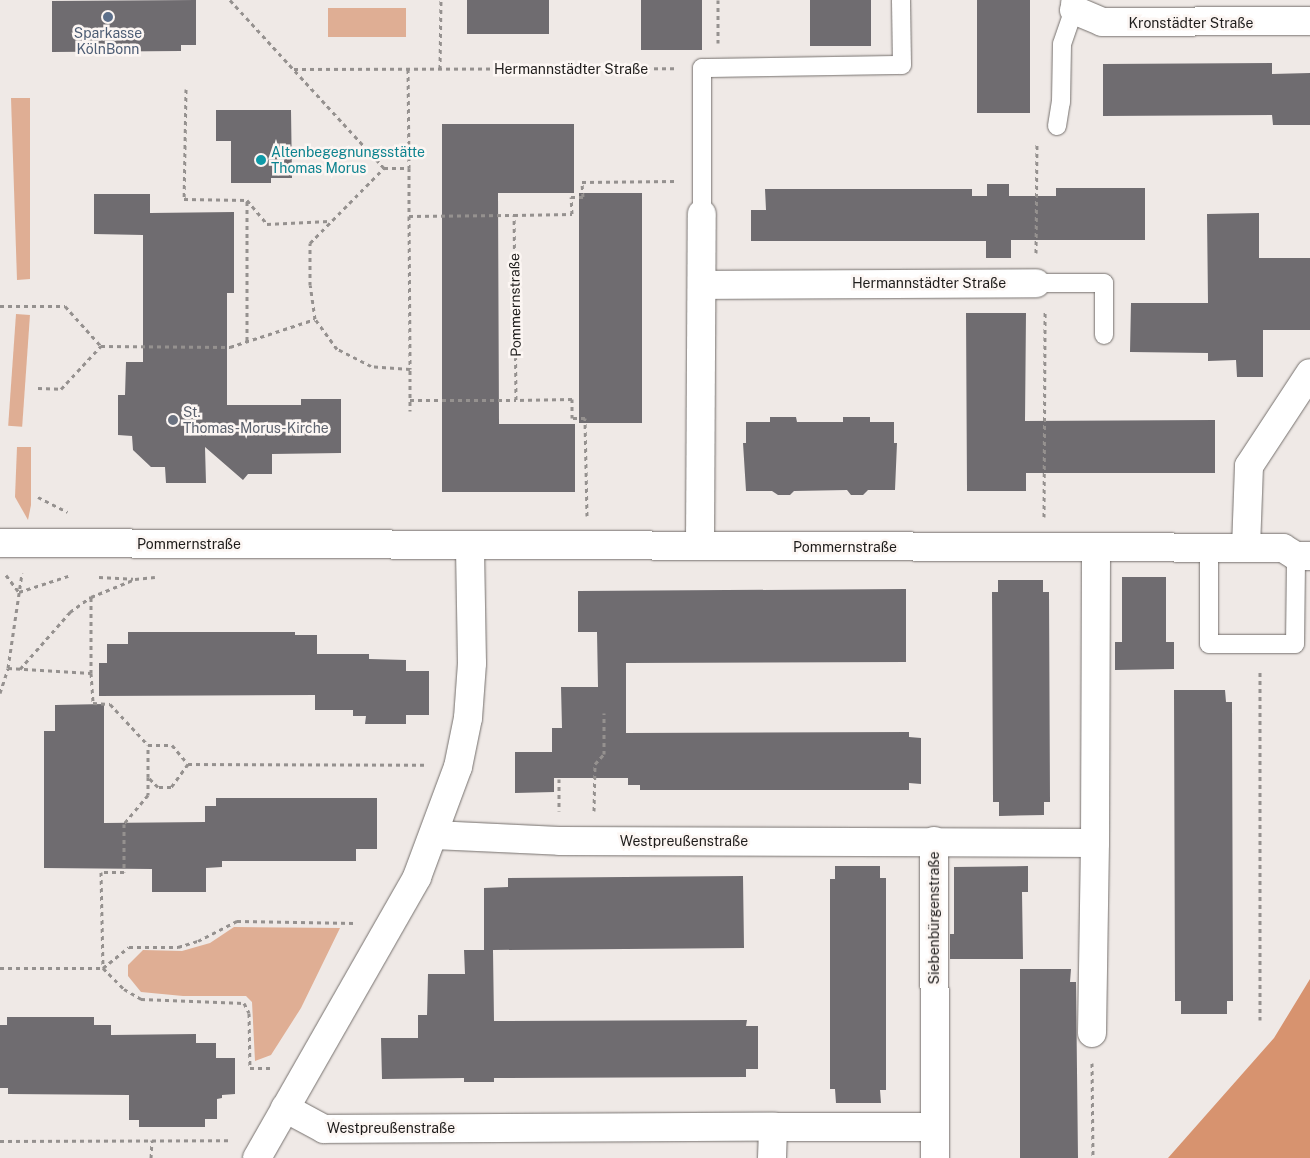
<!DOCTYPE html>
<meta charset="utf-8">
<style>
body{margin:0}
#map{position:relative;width:1310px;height:1158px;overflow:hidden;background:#efe9e6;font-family:"Public Sans",sans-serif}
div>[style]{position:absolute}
.green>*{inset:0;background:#dfae94;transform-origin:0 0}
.forest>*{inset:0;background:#d7936f}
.building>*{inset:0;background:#6f6c70;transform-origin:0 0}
.path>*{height:3px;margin-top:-1.5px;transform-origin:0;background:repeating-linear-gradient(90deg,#95918f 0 4px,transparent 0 8px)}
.roads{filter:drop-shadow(0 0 1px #75706d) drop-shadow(0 0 1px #75706d)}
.service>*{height:18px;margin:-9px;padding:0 9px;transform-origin:9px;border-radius:9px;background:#fff}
.minor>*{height:28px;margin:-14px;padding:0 14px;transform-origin:14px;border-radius:14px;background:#fff}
.dots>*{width:14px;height:14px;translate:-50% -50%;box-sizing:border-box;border:2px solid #fcf6f3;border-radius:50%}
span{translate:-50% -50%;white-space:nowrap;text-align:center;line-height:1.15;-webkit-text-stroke:5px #fcf6f3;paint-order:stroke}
.street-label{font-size:14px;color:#1e1c1b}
.service-label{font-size:14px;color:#4e5e75}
.culture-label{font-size:14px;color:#0d838f}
.left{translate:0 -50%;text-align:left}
.worship-label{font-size:14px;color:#5b616d}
</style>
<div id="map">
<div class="green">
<i style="left:328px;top:8px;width:78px;height:29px"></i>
<i style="clip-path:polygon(11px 98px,30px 98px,30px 279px,17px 280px)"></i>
<i style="left:16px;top:314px;width:14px;height:112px;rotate:4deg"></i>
<i style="clip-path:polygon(17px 447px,31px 447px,31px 505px,28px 520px,15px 497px)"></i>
<i style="clip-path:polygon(234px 927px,340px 928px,301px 1008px,271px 1055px,255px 1061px,252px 1002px,246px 996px,183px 996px,141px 992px,128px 976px,128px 965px,143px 950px,182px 951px,210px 943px)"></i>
</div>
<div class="forest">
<i style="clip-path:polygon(1310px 979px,1310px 1158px,1168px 1158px,1274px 1038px)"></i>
</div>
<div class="building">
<i style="clip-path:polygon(196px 0,196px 45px,181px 45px,181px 51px,52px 52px,52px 1px)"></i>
<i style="left:467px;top:0;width:82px;height:34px"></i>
<i style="left:641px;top:0;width:61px;height:50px"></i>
<i style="left:810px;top:0;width:61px;height:46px"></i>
<i style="left:977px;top:0;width:53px;height:113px"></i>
<i style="clip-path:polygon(1272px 63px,1272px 74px,1310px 73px,1310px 125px,1273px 125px,1272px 115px,1103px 116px,1103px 64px)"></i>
<i style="clip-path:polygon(216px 110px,291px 110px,292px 178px,271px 178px,271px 183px,231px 183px,231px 141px,216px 141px)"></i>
<i style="clip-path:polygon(442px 124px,574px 124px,574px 193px,498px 193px,499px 424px,575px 424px,575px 492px,442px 492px)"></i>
<i style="clip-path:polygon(987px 184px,1009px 184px,1009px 196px,1056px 196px,1056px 188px,1145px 188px,1145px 240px,1011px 240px,1011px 258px,986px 258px,986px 241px,751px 241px,751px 210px,766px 210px,765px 189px,972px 189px,972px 196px,987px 196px)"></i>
<i style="left:579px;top:193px;width:63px;height:230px"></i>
<i style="clip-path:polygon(94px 194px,150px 194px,150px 213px,234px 212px,234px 293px,227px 293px,227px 405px,301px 405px,301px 399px,341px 399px,341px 453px,272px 454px,272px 474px,248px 474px,243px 480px,205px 447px,206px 483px,166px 483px,165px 467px,151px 467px,133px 450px,132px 436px,118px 435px,118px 395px,125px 395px,126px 362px,143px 362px,143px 235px,94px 234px)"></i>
<i style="clip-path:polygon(1259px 213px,1259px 258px,1310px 258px,1310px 330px,1263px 330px,1263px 377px,1237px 377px,1236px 360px,1208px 361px,1208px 353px,1130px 352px,1131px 303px,1208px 303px,1207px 214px)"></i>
<i style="clip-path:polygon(966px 313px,1026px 313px,1025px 421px,1215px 420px,1215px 473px,1026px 473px,1026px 491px,967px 491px)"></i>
<i style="clip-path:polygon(770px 417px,796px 417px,797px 422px,843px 422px,843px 417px,870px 417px,870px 422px,894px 422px,894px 443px,897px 443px,895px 490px,868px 490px,863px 495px,851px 495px,847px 490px,794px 491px,790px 495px,778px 495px,772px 491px,746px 491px,743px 443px,746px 443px,746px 422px,770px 422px)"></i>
<i style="clip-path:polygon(1122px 577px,1166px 577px,1166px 642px,1174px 642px,1174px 669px,1115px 670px,1115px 642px,1122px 642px)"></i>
<i style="clip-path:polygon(998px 580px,1043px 580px,1043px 592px,1049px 592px,1050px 802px,1044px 802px,1044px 815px,999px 816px,999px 802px,993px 802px,992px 592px,998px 592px)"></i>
<i style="clip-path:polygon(906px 589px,906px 662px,626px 663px,626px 733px,909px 732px,909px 737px,921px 738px,921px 784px,909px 783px,909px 790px,640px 790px,640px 785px,628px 785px,628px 778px,554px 778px,554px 792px,515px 793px,515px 752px,552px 752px,552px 728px,562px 728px,561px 687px,598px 687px,597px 632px,578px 632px,578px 591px)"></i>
<i style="clip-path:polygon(128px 632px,295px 632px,295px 635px,317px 635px,317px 654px,369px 654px,369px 659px,406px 660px,406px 671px,429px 671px,429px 715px,406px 715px,406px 724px,365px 724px,366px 716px,353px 716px,353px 710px,315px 710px,315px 695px,99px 696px,99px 663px,107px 663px,107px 644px,128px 644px)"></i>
<i style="clip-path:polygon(1174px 690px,1225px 690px,1226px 702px,1232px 702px,1233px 1001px,1227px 1001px,1227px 1014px,1181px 1014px,1181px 1001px,1175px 1001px)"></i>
<i style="clip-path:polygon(104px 704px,104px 823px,205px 822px,205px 806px,216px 806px,216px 798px,377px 798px,377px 849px,356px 849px,356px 861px,222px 861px,222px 867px,206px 868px,206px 892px,152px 892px,152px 869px,44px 868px,44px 731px,55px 731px,55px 705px)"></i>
<i style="clip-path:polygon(835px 866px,880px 866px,880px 878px,886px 878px,886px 1090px,880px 1090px,881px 1103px,836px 1103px,835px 1089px,830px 1089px,830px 879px,835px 879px)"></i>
<i style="clip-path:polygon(1028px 866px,1028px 892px,1022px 892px,1023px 959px,950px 959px,950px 934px,954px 934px,954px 867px)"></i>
<i style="clip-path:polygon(743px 876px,744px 948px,493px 950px,494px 1021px,747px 1020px,746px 1026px,758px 1026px,758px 1069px,746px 1069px,746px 1077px,494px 1078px,494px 1082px,464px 1082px,464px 1078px,382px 1079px,381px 1038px,418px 1038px,418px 1015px,427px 1015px,428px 974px,465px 974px,464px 950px,484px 950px,484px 888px,508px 887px,508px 878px)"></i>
<i style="clip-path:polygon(1020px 969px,1071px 969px,1070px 982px,1076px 982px,1078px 1158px,1020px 1158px)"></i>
<i style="clip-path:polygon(7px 1017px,94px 1017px,94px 1025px,111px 1025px,111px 1035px,196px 1034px,196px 1043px,216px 1043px,216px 1058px,235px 1058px,235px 1094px,222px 1095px,222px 1098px,217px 1099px,217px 1119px,205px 1119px,205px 1127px,139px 1127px,139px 1120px,129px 1120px,129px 1095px,8px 1094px,8px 1088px,0 1088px,0 1025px,7px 1025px)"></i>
</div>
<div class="path">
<i style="left:230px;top:0;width:228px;rotate:47.5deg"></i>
<i style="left:718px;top:0;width:43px;rotate:90deg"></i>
<i style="left:294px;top:69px;width:383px;rotate:-0.1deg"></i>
<i style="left:408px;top:69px;width:99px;rotate:89.4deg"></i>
<i style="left:409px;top:168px;width:48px;rotate:90deg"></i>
<i style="left:409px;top:216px;width:153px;rotate:89.6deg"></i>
<i style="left:410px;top:369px;width:39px;rotate:-176deg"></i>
<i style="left:371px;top:366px;width:38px;rotate:-153deg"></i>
<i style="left:337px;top:349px;width:37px;rotate:-126deg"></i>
<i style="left:315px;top:319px;width:34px;rotate:-98deg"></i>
<i style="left:310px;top:285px;width:42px;rotate:-90deg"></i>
<i style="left:310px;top:243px;width:105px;rotate:-45.4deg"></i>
<i style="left:384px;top:168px;width:25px"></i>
<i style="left:440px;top:69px;width:69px;rotate:-89.2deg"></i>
<i style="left:186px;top:89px;width:110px;rotate:91deg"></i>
<i style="left:184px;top:199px;width:63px;rotate:0.9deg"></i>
<i style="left:247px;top:200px;width:31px;rotate:50deg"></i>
<i style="left:267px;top:224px;width:62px;rotate:-2.8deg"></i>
<i style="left:247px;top:201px;width:141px;rotate:90deg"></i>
<i style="left:409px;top:216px;width:105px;rotate:-0.5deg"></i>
<i style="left:1036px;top:253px;width:111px;rotate:-89.5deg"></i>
<i style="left:0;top:306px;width:65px"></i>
<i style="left:65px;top:306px;width:54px;rotate:48deg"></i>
<i style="left:101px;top:346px;width:129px;rotate:0.4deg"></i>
<i style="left:230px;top:347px;width:89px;rotate:-18.2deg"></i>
<i style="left:410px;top:370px;width:41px;rotate:90deg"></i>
<i style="left:38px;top:388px;width:23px;rotate:2deg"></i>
<i style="left:61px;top:389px;width:59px;rotate:-47.1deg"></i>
<i style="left:410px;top:400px;width:106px"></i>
<i style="left:38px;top:497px;width:33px;rotate:27deg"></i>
<i style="left:587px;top:516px;width:98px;rotate:-91.2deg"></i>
<i style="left:585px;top:418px;width:13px;rotate:180deg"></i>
<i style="left:572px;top:418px;width:19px;rotate:-90deg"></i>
<i style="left:572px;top:399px;width:56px;rotate:179deg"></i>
<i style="left:516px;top:400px;width:185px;rotate:-90.6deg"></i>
<i style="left:514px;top:215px;width:58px;rotate:-1deg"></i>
<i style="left:572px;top:214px;width:17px;rotate:-93deg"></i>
<i style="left:571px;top:197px;width:12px"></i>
<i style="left:583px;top:197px;width:15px;rotate:-94deg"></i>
<i style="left:582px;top:182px;width:94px;rotate:-0.6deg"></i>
<i style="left:1044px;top:517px;width:207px;rotate:-89.7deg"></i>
<i style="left:6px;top:575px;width:21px;rotate:53deg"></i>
<i style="left:99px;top:577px;width:34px;rotate:3deg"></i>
<i style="left:19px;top:592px;width:52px;rotate:-18.1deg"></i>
<i style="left:8px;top:668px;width:83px;rotate:3.4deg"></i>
<i style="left:91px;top:673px;width:30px;rotate:86deg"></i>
<i style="left:93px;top:703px;width:17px;rotate:3deg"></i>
<i style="left:110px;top:704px;width:56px;rotate:47.2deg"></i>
<i style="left:20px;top:669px;width:76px;rotate:-48.7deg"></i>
<i style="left:70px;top:612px;width:26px;rotate:-36deg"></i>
<i style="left:91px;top:597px;width:48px;rotate:-22.2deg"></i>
<i style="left:135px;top:579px;width:20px;rotate:-6deg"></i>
<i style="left:91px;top:673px;width:76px;rotate:-90deg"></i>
<i style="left:0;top:693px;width:26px;rotate:-72deg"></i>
<i style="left:8px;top:668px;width:96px;rotate:-81.6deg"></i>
<i style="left:188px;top:764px;width:29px;rotate:126deg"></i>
<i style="left:171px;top:787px;width:13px;rotate:180deg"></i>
<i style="left:158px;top:787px;width:14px;rotate:-135deg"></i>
<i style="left:148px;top:777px;width:32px;rotate:-90deg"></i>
<i style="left:148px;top:745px;width:24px"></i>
<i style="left:172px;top:745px;width:25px;rotate:50deg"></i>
<i style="left:188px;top:764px;width:237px;rotate:0.2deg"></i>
<i style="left:148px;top:777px;width:18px;rotate:90deg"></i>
<i style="left:148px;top:795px;width:38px;rotate:130deg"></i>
<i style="left:124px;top:824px;width:48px;rotate:90deg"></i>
<i style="left:124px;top:872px;width:23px;rotate:180deg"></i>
<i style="left:101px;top:872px;width:96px;rotate:88.8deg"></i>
<i style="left:103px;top:968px;width:30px;rotate:45deg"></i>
<i style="left:124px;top:989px;width:20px;rotate:30deg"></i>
<i style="left:141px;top:999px;width:103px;rotate:2.2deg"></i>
<i style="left:244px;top:1003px;width:11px;rotate:63deg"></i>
<i style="left:249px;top:1013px;width:55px;rotate:89deg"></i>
<i style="left:250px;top:1068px;width:22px"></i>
<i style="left:559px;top:779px;width:32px;rotate:90deg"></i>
<i style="left:594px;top:811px;width:47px;rotate:-88.8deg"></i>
<i style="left:595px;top:764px;width:13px;rotate:-48deg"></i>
<i style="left:604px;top:754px;width:41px;rotate:-90deg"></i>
<i style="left:0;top:968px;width:103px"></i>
<i style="left:103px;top:968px;width:33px;rotate:-39deg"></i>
<i style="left:129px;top:947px;width:49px"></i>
<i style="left:178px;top:947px;width:21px;rotate:-17deg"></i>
<i style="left:198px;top:941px;width:44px;rotate:-27.1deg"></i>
<i style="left:237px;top:921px;width:118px;rotate:1deg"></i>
<i style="left:1260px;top:1020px;width:350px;rotate:-90deg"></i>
<i style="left:1092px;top:1063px;width:95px;rotate:89.4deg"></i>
<i style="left:0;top:1141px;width:231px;rotate:-0.2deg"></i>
<i style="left:151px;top:1158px;width:18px;rotate:-87deg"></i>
</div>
<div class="roads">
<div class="service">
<i style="left:1057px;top:126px;width:24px;rotate:-81deg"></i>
<i style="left:1061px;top:102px;width:58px;rotate:-89deg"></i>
<i style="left:1062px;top:44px;width:36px;rotate:-71deg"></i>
<i style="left:1074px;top:10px;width:8px;rotate:-120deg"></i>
<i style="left:702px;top:214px;width:146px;rotate:-90deg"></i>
<i style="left:702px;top:68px;width:200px;rotate:-0.9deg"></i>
<i style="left:902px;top:65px;width:65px;rotate:-90.9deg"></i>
<i style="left:1036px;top:283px;width:68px"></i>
<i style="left:1104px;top:283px;width:52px;rotate:90deg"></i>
<i style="left:1209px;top:548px;width:96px;rotate:90deg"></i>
<i style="left:1209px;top:644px;width:86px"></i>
<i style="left:1295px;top:644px;width:88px;rotate:-89.3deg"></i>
</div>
<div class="minor">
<i style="left:1074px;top:10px;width:30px;rotate:23deg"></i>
<i style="left:1102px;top:22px;width:208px;rotate:-0.3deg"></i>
<i style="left:702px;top:285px;width:334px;rotate:-0.3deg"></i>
<i style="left:0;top:543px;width:1283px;rotate:0.22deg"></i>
<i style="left:1283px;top:548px;width:15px;rotate:32deg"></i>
<i style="left:1296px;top:556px;width:14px"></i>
<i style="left:700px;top:546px;width:332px;rotate:-89.7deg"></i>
<i style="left:1246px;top:548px;width:82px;rotate:-87.9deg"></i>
<i style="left:1249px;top:466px;width:111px;rotate:-56.7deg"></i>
<i style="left:434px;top:835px;width:125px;rotate:2.7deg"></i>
<i style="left:559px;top:841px;width:536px;rotate:0.21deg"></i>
<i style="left:1095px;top:843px;width:296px;rotate:-89.8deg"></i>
<i style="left:934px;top:841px;width:317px;rotate:89.8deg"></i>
<i style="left:1092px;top:1033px;width:190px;rotate:-89.1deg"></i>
<i style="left:285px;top:1108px;width:44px;rotate:28.3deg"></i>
<i style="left:324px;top:1129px;width:449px;rotate:-0.3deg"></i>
<i style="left:257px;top:1158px;width:323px;rotate:-60.3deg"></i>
<i style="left:417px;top:877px;width:117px;rotate:-69.6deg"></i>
<i style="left:458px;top:767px;width:50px;rotate:-78.5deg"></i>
<i style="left:468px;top:718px;width:55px;rotate:-85.8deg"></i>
<i style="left:472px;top:663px;width:118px;rotate:-91deg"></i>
<i style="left:772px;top:1158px;width:31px;rotate:-88deg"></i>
<i style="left:773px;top:1127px;width:162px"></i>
</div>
</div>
<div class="dots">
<i style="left:108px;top:17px;background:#5c6f8a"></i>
<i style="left:261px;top:160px;background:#0f9aa8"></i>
<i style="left:173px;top:420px;background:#6b7280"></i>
</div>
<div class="street-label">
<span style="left:1191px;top:23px">Kronstädter Straße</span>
<span style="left:571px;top:69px">Hermannstädter Straße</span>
<span style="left:929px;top:283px">Hermannstädter Straße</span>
<span style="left:515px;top:305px;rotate:-91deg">Pommernstraße</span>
<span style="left:189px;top:544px">Pommernstraße</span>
<span style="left:845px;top:547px">Pommernstraße</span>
<span style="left:684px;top:841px">Westpreußenstraße</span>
<span style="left:934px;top:918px;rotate:-90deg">Siebenbürgenstraße</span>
<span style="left:391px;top:1128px">Westpreußenstraße</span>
</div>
<div class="service-label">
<span style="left:108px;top:41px">Sparkasse<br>KölnBonn</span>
</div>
<div class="culture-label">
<span class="left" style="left:271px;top:160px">Altenbegegnungsstätte<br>Thomas Morus</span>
</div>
<div class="worship-label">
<span class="left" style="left:183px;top:420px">St.<br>Thomas-Morus-Kirche</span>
</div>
</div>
